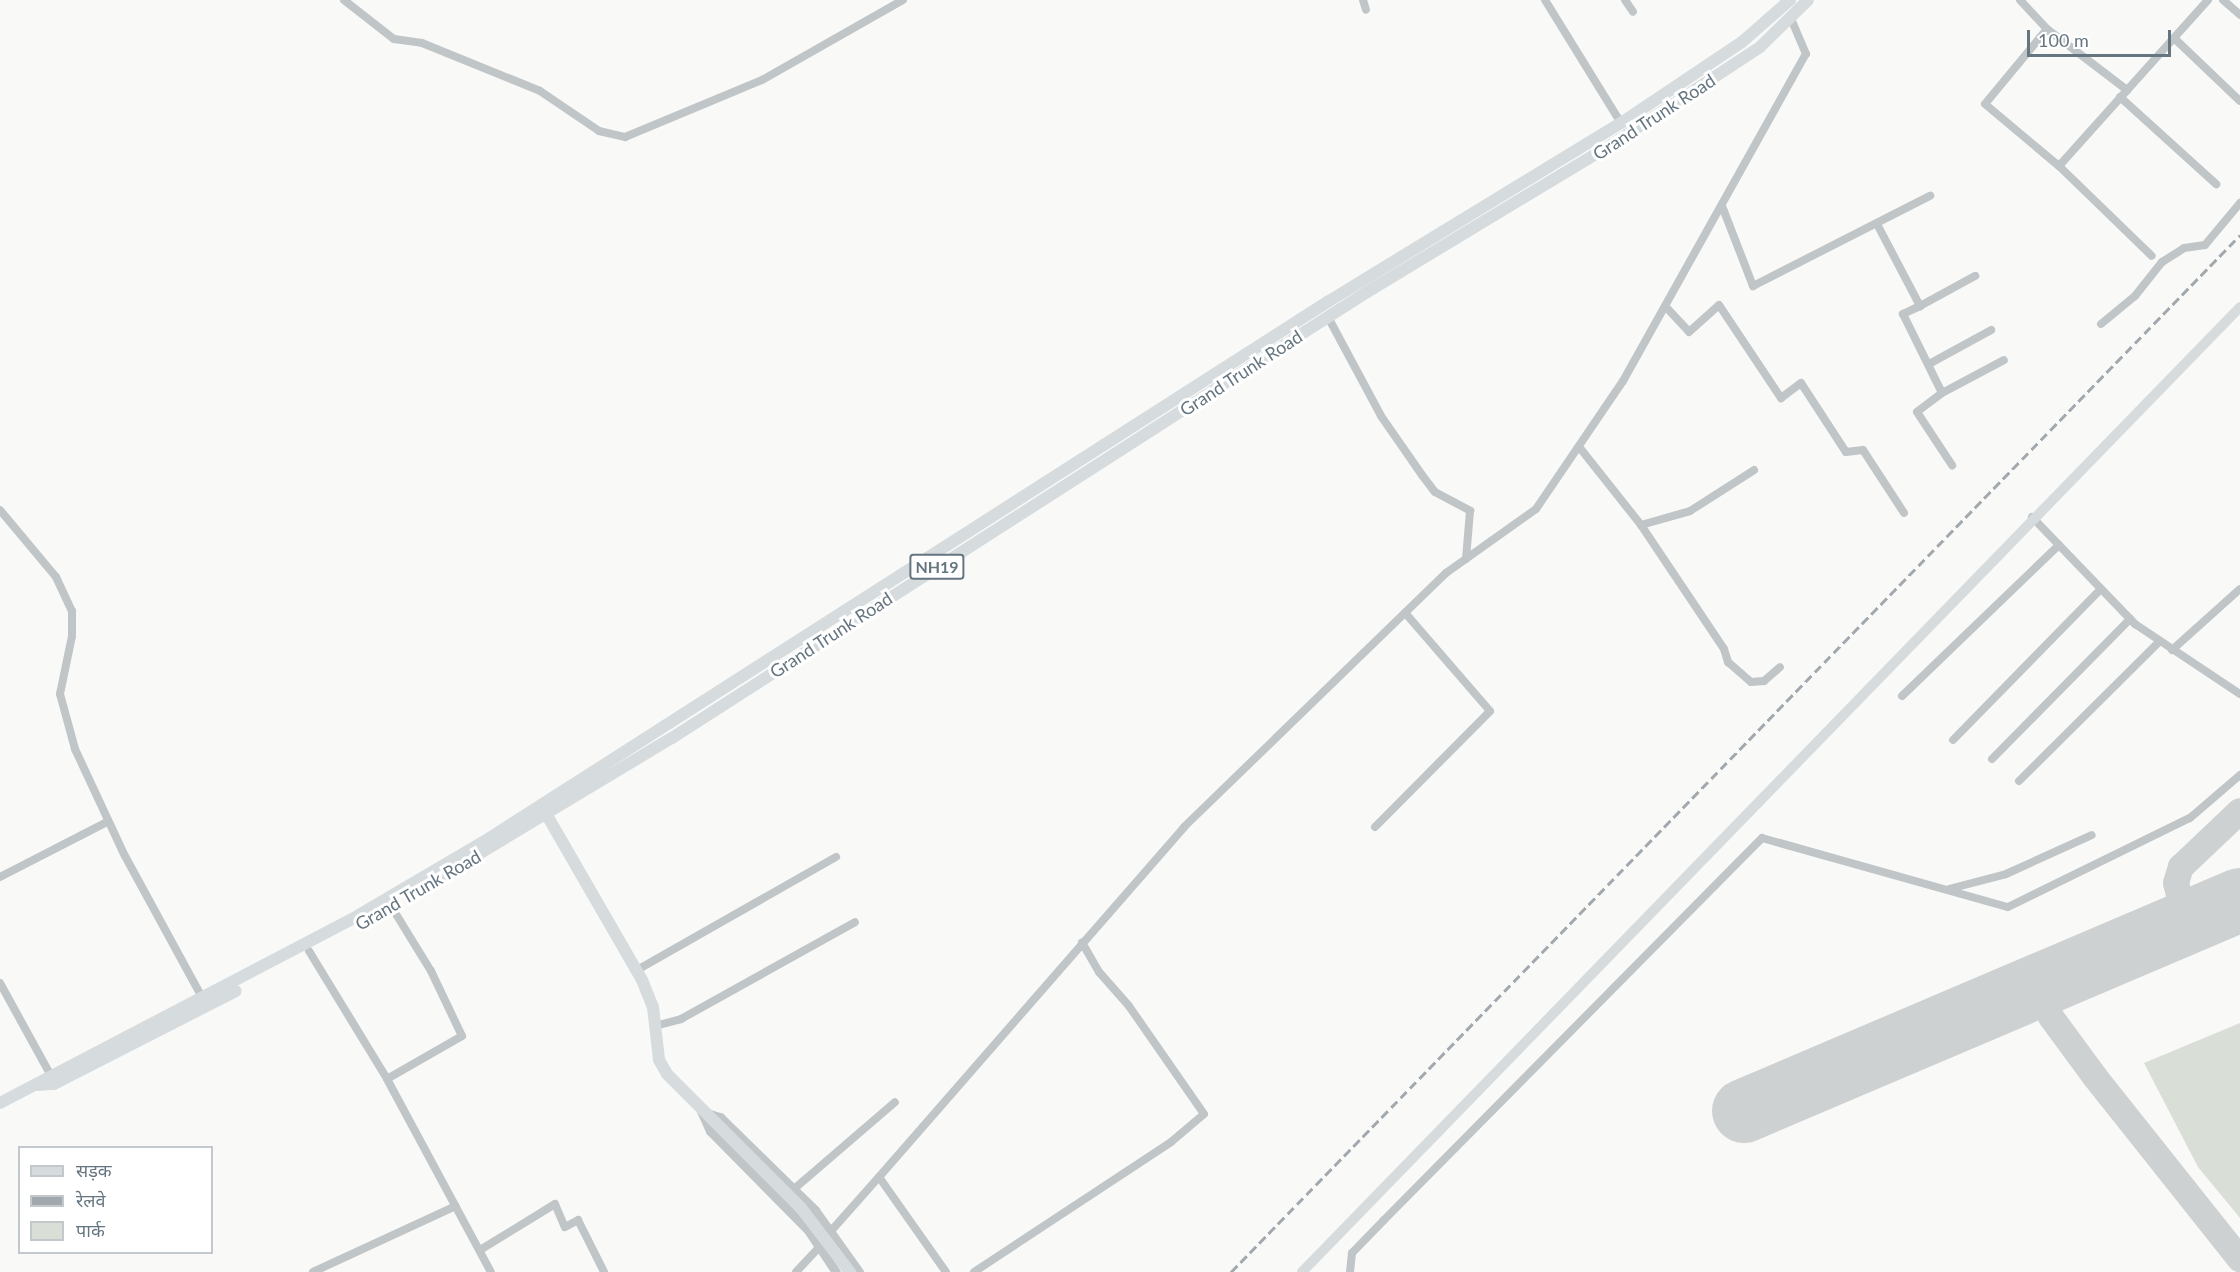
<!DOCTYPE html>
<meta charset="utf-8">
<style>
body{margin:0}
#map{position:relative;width:2240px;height:1272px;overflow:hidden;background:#f9f9f7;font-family:Lato,"Noto Sans Devanagari",sans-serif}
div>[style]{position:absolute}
.green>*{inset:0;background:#d9ded6}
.taxiway>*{height:26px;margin:-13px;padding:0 13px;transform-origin:13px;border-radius:13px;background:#ced1d2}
.runway>*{height:64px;margin:-32px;padding:0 32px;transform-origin:32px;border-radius:32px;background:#ced1d2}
.minor>*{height:8px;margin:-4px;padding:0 4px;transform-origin:4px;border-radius:4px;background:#c0c5c8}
.tertiary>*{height:9px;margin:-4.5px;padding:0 4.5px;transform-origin:4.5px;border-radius:4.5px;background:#c0c5c8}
.secondary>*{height:10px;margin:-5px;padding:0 5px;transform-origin:5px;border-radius:5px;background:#d6dbde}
.primary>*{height:12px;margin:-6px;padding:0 6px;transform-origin:6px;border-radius:6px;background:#d6dbde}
.trunk>*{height:12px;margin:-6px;padding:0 6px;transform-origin:6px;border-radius:6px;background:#d6dbde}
.rail>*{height:3px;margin-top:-1.5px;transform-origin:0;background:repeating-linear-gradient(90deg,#a2a9ae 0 9px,transparent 0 13.5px)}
span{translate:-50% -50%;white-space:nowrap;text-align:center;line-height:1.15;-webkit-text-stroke:6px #fff;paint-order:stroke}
.shield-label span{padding:2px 4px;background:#fff;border:2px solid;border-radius:4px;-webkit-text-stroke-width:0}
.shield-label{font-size:16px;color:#667680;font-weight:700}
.street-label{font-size:18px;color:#667680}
.legend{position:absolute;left:18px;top:1146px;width:195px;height:108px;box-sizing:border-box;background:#fff;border:2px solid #c2c8cc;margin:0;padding:8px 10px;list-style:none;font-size:18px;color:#667680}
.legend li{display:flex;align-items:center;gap:12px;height:30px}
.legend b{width:30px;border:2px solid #c2c8cc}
.scale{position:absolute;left:2027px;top:30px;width:144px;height:27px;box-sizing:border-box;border:3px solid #667680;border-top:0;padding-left:8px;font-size:18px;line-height:21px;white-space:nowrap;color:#667680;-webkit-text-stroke:4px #fff;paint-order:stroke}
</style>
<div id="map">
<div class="green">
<i style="clip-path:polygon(2240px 1023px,2240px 1218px,2198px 1167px,2144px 1063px)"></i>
</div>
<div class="taxiway">
<i style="left:2223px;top:907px;width:29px;rotate:172deg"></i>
<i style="left:2194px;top:911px;width:18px;rotate:-139deg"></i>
<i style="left:2180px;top:899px;width:16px;rotate:-104deg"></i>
<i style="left:2176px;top:883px;width:17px;rotate:-73deg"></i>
<i style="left:2181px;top:867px;width:81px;rotate:-43.5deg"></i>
<i style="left:2039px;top:987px;width:32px;rotate:68deg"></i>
<i style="left:2051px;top:1017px;width:74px;rotate:53.7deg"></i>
<i style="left:2095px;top:1077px;width:233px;rotate:51.5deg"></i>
</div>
<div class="runway">
<i style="left:1744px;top:1111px;width:539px;rotate:-23.05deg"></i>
</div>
<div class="minor">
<i style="left:344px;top:0;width:63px;rotate:38deg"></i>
<i style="left:394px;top:39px;width:28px;rotate:8deg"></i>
<i style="left:422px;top:43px;width:127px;rotate:22.1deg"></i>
<i style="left:540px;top:91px;width:71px;rotate:34.1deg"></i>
<i style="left:599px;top:131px;width:27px;rotate:13deg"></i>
<i style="left:625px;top:137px;width:148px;rotate:-22.6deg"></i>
<i style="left:762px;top:80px;width:162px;rotate:-29.6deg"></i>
<i style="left:1363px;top:0;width:10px;rotate:73deg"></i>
<i style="left:1545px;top:0;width:145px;rotate:58.3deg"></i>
<i style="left:1625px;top:0;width:14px;rotate:56deg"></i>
<i style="left:2020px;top:0;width:40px;rotate:47deg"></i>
<i style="left:2047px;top:29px;width:101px;rotate:37.3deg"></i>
<i style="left:2223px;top:0;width:23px;rotate:41deg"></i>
<i style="left:2047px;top:29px;width:97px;rotate:129.6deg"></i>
<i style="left:1985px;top:104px;width:97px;rotate:40deg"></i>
<i style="left:2059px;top:166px;width:129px;rotate:44.1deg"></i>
<i style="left:2174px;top:38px;width:91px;rotate:43.7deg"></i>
<i style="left:2120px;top:97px;width:130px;rotate:42.2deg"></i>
<i style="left:2059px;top:166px;width:223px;rotate:-48.1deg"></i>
<i style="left:1722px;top:206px;width:86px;rotate:68.8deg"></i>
<i style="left:1753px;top:286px;width:199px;rotate:-27deg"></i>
<i style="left:1877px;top:224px;width:93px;rotate:62.3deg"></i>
<i style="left:1920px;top:306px;width:63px;rotate:-28.6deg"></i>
<i style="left:1665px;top:306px;width:35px;rotate:47deg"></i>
<i style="left:1689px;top:332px;width:40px;rotate:-42deg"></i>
<i style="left:1719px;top:305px;width:112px;rotate:56.3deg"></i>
<i style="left:1781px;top:398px;width:25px;rotate:-37deg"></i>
<i style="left:1801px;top:383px;width:82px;rotate:56.9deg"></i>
<i style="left:1846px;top:452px;width:17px;rotate:-7deg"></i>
<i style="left:1863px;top:450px;width:75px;rotate:56.9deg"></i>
<i style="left:1920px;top:306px;width:19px;rotate:155deg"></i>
<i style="left:1903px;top:314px;width:88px;rotate:63.7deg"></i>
<i style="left:1942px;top:393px;width:70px;rotate:-28deg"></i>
<i style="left:1328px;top:317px;width:112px;rotate:61.8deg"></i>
<i style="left:1381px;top:416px;width:72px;rotate:55.2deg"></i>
<i style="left:1422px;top:475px;width:21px;rotate:53deg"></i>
<i style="left:1435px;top:492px;width:40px;rotate:28deg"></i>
<i style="left:1470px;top:511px;width:48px;rotate:94.8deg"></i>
<i style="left:2101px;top:324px;width:44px;rotate:-39.5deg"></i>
<i style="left:2135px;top:296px;width:43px;rotate:-51.5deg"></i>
<i style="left:2162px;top:262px;width:26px;rotate:-32deg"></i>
<i style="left:2184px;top:248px;width:21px;rotate:-8deg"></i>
<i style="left:2205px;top:245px;width:55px;rotate:-50.2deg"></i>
<i style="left:1929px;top:364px;width:71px;rotate:-28.7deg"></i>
<i style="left:1942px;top:393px;width:31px;rotate:143deg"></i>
<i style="left:1917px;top:412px;width:64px;rotate:56.6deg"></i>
<i style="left:1580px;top:448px;width:98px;rotate:51.6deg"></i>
<i style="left:1641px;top:525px;width:51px;rotate:-15.9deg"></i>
<i style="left:1690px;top:511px;width:76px;rotate:-32.6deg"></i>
<i style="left:0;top:510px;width:87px;rotate:50.1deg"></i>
<i style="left:56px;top:577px;width:38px;rotate:65deg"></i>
<i style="left:72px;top:611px;width:25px;rotate:90deg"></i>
<i style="left:72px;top:636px;width:59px;rotate:101.7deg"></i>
<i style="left:60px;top:694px;width:57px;rotate:74.7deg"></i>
<i style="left:75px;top:749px;width:118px;rotate:65deg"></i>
<i style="left:125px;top:856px;width:163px;rotate:61.4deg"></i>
<i style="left:2032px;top:517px;width:149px;rotate:46.1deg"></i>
<i style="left:2135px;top:624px;width:126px;rotate:33.7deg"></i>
<i style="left:1641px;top:525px;width:149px;rotate:56.2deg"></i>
<i style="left:1724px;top:649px;width:14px;rotate:73deg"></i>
<i style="left:1728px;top:662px;width:30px;rotate:41deg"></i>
<i style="left:1751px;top:682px;width:13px;rotate:-4deg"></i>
<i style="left:1764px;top:681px;width:21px;rotate:-41deg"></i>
<i style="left:2172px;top:650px;width:91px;rotate:-41.9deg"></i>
<i style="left:1902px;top:696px;width:218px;rotate:-43.9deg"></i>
<i style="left:1953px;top:740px;width:211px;rotate:-45.6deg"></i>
<i style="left:1992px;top:759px;width:197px;rotate:-45.4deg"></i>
<i style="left:2019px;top:781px;width:197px;rotate:-44.8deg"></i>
<i style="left:1375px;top:827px;width:163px;rotate:-45.2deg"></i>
<i style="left:1490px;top:711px;width:130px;rotate:-130.9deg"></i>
<i style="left:0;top:877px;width:120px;rotate:-27.2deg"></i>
<i style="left:1949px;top:889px;width:59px;rotate:-14.7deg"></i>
<i style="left:2006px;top:874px;width:94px;rotate:-24.4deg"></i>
<i style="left:391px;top:906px;width:76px;rotate:58.4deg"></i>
<i style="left:431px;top:971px;width:72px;rotate:64.5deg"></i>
<i style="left:462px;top:1036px;width:86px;rotate:150.2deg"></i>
<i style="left:387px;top:1079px;width:219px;rotate:61.7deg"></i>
<i style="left:309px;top:951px;width:150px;rotate:58.6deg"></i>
<i style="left:637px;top:970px;width:229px;rotate:-29.6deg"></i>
<i style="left:0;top:983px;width:104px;rotate:61.2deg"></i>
<i style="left:655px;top:1026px;width:27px;rotate:-15deg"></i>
<i style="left:681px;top:1019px;width:199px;rotate:-29.1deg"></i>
<i style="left:879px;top:1177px;width:464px;rotate:-48.9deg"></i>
<i style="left:1184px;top:827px;width:365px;rotate:-44.1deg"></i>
<i style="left:1446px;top:573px;width:110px;rotate:-35.4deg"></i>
<i style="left:1536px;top:509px;width:155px;rotate:-55.8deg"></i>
<i style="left:1623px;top:381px;width:375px;rotate:-60.8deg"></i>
<i style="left:1806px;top:54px;width:38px;rotate:-113deg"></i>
<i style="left:794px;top:1189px;width:133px;rotate:-40.7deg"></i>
<i style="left:831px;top:1231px;width:72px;rotate:-48.4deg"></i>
<i style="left:879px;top:1177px;width:116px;rotate:54.8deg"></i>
<i style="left:480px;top:1250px;width:88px;rotate:-31.5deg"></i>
<i style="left:555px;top:1204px;width:25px;rotate:67deg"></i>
<i style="left:565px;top:1227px;width:15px;rotate:-28deg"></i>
<i style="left:578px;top:1220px;width:58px;rotate:63.4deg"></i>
<i style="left:313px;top:1272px;width:157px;rotate:-24.8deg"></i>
<i style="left:796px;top:1272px;width:34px;rotate:-47deg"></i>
<i style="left:974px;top:1272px;width:236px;rotate:-33.4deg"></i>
<i style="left:1171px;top:1142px;width:43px;rotate:-40.3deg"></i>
<i style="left:1204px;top:1114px;width:131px;rotate:-124.8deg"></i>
<i style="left:1129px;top:1006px;width:45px;rotate:-131.4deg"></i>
<i style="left:1099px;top:972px;width:34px;rotate:-120deg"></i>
<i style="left:1350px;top:1272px;width:19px;rotate:-84deg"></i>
<i style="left:1352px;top:1253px;width:45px;rotate:-45.9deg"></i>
<i style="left:1383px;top:1221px;width:539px;rotate:-45.3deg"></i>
<i style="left:1762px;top:838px;width:255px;rotate:15.7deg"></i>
<i style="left:2008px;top:907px;width:203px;rotate:-26.1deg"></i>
<i style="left:2190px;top:818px;width:66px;rotate:-40.7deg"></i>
</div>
<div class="tertiary">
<i style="left:836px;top:1272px;width:50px;rotate:-123.7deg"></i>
<i style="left:808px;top:1230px;width:139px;rotate:-134.7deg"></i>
<i style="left:710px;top:1131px;width:22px;rotate:-114deg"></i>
<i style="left:701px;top:1111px;width:20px;rotate:18deg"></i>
<i style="left:720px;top:1117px;width:133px;rotate:44.4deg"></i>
<i style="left:815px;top:1210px;width:76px;rotate:54.6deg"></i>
</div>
<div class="secondary">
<i style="left:1302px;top:1272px;width:1346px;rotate:-45.81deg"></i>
</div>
<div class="primary">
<i style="left:541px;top:805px;width:202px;rotate:60deg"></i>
<i style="left:642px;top:980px;width:29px;rotate:68deg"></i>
<i style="left:653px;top:1007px;width:53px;rotate:83.5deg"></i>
<i style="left:659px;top:1060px;width:16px;rotate:60deg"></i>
<i style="left:667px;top:1074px;width:190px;rotate:45deg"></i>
<i style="left:801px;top:1208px;width:81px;rotate:52.6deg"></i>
</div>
<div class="trunk">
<i style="left:427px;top:885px;width:286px;rotate:-31deg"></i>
<i style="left:672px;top:738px;width:826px;rotate:-32.69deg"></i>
<i style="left:1367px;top:292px;width:285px;rotate:-31.1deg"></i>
<i style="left:1611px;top:145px;width:178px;rotate:-33.3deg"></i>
<i style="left:1760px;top:47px;width:67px;rotate:-44.4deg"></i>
<i style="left:38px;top:1085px;width:16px;rotate:-4deg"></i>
<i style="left:54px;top:1084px;width:204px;rotate:-27.1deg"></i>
<i style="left:0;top:1103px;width:405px;rotate:-27.6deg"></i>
<i style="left:359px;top:915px;width:150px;rotate:-30.5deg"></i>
<i style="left:488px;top:839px;width:998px;rotate:-32.61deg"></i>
<i style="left:1329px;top:301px;width:342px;rotate:-31.4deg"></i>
<i style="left:1621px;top:123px;width:146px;rotate:-33.8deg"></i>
<i style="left:1742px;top:42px;width:64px;rotate:-41.2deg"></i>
</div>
<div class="rail">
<i style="left:1231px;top:1272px;width:1447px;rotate:-45.78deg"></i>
</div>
<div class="shield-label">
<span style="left:937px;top:567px">NH19</span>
</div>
<div class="street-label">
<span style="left:1654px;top:117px;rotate:-33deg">Grand Trunk Road</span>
<span style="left:1241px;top:373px;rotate:-33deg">Grand Trunk Road</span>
<span style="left:831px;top:635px;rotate:-33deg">Grand Trunk Road</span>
<span style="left:418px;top:890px;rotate:-30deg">Grand Trunk Road</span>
</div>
<ul class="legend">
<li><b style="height:8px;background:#d6dbde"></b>सड़क</li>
<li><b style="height:8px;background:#a2a9ae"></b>रेलवे</li>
<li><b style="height:16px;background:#d9ded6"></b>पार्क</li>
</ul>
<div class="scale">100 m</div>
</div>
